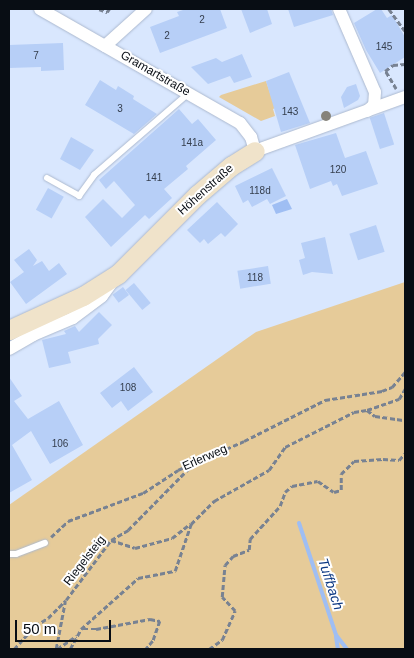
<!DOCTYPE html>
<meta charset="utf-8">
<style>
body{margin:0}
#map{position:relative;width:414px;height:658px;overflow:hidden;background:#d9e7fe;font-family:Arial,sans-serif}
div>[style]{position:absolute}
.green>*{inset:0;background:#e6cb99}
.water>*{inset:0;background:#9fbef3}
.stream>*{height:4px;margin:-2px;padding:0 2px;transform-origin:2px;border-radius:2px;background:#9fbef3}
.building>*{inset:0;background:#b7cff7;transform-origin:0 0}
.path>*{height:2.5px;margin-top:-1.25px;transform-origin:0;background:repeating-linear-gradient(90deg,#788292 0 5px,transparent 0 7.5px)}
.roads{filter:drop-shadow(0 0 1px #acb9cf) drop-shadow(0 0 1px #acb9cf)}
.lane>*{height:6px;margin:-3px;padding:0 3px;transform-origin:3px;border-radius:3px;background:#fff}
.street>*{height:12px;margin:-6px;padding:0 6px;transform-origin:6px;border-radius:6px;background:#fff}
.secondary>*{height:19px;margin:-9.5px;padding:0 9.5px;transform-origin:9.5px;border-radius:9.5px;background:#f0e3ca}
.trees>*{width:10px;height:10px;margin:-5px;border-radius:50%;background:#86837b}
span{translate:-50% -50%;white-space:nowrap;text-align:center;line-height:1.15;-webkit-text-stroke:4px #fff;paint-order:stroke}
.number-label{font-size:10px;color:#343e4d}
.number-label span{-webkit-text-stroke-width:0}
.street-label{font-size:12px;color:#080d14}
.water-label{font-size:14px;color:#0e3a84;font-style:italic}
.frame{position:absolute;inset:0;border:10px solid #080d14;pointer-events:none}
.scale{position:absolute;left:15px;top:620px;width:96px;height:22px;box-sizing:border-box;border:2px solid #080d14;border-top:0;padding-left:6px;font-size:15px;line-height:18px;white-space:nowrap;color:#080d14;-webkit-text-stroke:4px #fff;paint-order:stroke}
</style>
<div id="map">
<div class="green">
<i style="clip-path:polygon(266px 81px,275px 108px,273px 109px,275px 116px,261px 121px,219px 97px,221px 95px)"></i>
<i style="clip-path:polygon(405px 282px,405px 649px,9px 649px,9px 505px,256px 332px)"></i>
</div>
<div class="water">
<i style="clip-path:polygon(287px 199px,292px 209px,276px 214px,272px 205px)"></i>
</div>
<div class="stream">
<i style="left:299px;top:523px;width:118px;rotate:71.7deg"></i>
<i style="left:336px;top:635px;width:18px;rotate:52deg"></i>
<i style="left:336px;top:637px;width:12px;rotate:81deg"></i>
</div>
<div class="building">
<i style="clip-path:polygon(186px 9px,220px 9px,227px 28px,160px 53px,150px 27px,179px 16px,177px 12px)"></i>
<i style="clip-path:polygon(241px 9px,267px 9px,272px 24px,250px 33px)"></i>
<i style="clip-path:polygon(288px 9px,331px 9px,333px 15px,294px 27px)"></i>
<i style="clip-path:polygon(377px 9px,381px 9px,387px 18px,392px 15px,405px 37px,405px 57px,380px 73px,366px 50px,354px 23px)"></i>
<i style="clip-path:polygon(63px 43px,64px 70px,41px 71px,41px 67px,9px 68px,9px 45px)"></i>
<i style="clip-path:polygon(242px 54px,252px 77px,234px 83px,230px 76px,208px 84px,191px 67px,216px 58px,222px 62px)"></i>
<i style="clip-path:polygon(289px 72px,310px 123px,281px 132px,266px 81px)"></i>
<i style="clip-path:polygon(100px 80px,116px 90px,118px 86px,134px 96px,133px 99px,157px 114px,134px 134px,85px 105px)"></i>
<i style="clip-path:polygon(356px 84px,360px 96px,358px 100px,344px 108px,341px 97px,347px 87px)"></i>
<i style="clip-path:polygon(179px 109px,192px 124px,198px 119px,216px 140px,186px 166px,188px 169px,164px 189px,172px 198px,149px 219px,145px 215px,111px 247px,85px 217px,103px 199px,122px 218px,135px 205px,114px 181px,106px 189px,99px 180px)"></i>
<i style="left:384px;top:113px;width:33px;height:15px;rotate:72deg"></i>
<i style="clip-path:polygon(336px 133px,345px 158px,366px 151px,378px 184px,342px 196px,337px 184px,333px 186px,331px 181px,310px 189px,295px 145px)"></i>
<i style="clip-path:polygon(71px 137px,94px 150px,80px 170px,60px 159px)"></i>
<i style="clip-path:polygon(272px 168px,286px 196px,270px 204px,267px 199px,252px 207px,248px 200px,243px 203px,235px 186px)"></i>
<i style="left:48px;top:188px;width:18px;height:25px;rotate:29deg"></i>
<i style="clip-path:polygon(217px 202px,238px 224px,225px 237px,221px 233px,208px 244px,204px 239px,200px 243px,187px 230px)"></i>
<i style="left:376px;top:225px;width:28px;height:28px;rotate:72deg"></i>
<i style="clip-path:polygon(325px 237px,333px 274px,312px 272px,303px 275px,299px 260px,305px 258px,301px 243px)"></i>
<i style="clip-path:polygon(29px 249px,37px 260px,33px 266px,42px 261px,49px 271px,59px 263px,67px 274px,26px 304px,10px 282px,24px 272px,14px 260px)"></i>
<i style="left:268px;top:266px;width:18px;height:31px;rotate:81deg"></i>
<i style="left:134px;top:283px;width:26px;height:11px;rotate:50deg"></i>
<i style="left:123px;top:287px;width:10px;height:13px;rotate:53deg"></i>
<i style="clip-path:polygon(99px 312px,112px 325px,98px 339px,99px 344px,68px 352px,71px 363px,49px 368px,42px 340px,66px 334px,64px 331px,75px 326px,79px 332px)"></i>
<i style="clip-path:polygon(134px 367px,153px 392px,128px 411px,121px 401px,112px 408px,100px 393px)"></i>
<i style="clip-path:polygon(9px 377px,22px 396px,14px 401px,28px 419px,59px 401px,83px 445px,50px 464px,31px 431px,12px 445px,32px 480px,9px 493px)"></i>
</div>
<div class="path">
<i style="left:99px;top:9px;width:9px;rotate:21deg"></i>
<i style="left:107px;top:12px;width:4px;rotate:-56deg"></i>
<i style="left:389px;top:9px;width:27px;rotate:54deg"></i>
<i style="left:396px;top:89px;width:21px;rotate:-121deg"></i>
<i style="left:385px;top:71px;width:10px;rotate:-37deg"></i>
<i style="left:393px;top:65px;width:12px;rotate:-5deg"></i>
<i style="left:367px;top:410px;width:10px;rotate:37deg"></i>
<i style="left:375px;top:416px;width:30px;rotate:8deg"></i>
<i style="left:51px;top:537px;width:23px;rotate:-43deg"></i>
<i style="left:68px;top:521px;width:80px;rotate:-20.5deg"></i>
<i style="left:143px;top:493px;width:42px;rotate:-33.3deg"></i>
<i style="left:178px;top:470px;width:72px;rotate:-23.7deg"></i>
<i style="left:244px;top:441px;width:91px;rotate:-26.8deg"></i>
<i style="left:325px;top:400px;width:58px;rotate:-9deg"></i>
<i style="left:382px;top:391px;width:11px;rotate:-22deg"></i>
<i style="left:392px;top:387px;width:20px;rotate:-49deg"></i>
<i style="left:111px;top:540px;width:25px;rotate:18deg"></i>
<i style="left:135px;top:548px;width:38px;rotate:-15deg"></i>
<i style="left:172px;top:538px;width:23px;rotate:-38deg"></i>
<i style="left:83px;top:629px;width:13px"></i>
<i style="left:96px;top:629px;width:55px;rotate:-10.5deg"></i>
<i style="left:150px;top:619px;width:10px;rotate:11deg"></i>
<i style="left:160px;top:621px;width:21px;rotate:109deg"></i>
<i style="left:153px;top:641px;width:11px;rotate:131deg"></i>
<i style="left:14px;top:649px;width:31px;rotate:-48deg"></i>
<i style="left:35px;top:626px;width:15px;rotate:-32deg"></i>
<i style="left:48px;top:618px;width:25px;rotate:-45deg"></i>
<i style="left:66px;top:600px;width:75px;rotate:-53.1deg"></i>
<i style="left:111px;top:540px;width:20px;rotate:-30deg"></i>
<i style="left:128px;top:530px;width:91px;rotate:-45.4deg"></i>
<i style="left:56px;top:649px;width:48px;rotate:-79.2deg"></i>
<i style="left:57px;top:649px;width:23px;rotate:-34deg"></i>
<i style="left:70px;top:649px;width:23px;rotate:-61deg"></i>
<i style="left:81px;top:629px;width:76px;rotate:-41.8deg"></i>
<i style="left:138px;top:578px;width:38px;rotate:-11deg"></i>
<i style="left:175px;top:571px;width:50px;rotate:-71.2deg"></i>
<i style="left:191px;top:524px;width:33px;rotate:-45deg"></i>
<i style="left:214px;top:501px;width:63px;rotate:-29.4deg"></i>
<i style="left:269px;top:470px;width:28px;rotate:-55deg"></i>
<i style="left:285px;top:447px;width:77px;rotate:-26.9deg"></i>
<i style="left:354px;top:412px;width:13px;rotate:-9deg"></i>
<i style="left:367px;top:410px;width:34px;rotate:-19deg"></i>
<i style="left:399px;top:399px;width:12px;rotate:-59deg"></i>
<i style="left:209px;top:649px;width:16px;rotate:-35deg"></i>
<i style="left:222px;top:640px;width:32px;rotate:-66deg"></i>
<i style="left:235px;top:611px;width:19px;rotate:-133deg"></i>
<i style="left:222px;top:597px;width:32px;rotate:-85deg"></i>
<i style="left:225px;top:565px;width:12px;rotate:-48deg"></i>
<i style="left:233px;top:556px;width:17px;rotate:-21deg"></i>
<i style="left:249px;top:550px;width:11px;rotate:-85deg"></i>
<i style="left:250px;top:539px;width:45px;rotate:-47.7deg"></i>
<i style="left:280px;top:506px;width:15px;rotate:-70deg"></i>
<i style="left:285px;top:492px;width:9px;rotate:-41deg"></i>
<i style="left:292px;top:486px;width:26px;rotate:-11deg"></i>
<i style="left:318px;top:481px;width:19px;rotate:35deg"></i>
<i style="left:334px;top:492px;width:7px;rotate:-16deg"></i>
<i style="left:341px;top:490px;width:16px;rotate:-90deg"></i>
<i style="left:341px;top:474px;width:18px;rotate:-45deg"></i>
<i style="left:354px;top:461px;width:29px;rotate:-4deg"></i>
<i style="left:383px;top:459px;width:16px;rotate:4deg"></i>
<i style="left:399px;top:460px;width:9px;rotate:-49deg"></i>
</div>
<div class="roads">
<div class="lane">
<i style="left:47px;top:178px;width:37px;rotate:29deg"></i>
<i style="left:79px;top:196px;width:26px;rotate:-54deg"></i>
<i style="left:94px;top:175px;width:125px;rotate:-40.8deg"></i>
<i style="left:9px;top:554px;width:7px"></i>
<i style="left:16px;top:554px;width:31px;rotate:-21deg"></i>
</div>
<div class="street">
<i style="left:40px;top:9px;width:230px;rotate:29.7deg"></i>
<i style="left:240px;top:123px;width:18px;rotate:52deg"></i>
<i style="left:251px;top:137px;width:15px;rotate:74deg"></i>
<i style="left:255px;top:151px;width:159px;rotate:-19.8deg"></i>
<i style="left:339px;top:9px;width:90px;rotate:66.6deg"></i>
<i style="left:375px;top:92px;width:13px;rotate:94deg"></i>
<i style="left:374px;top:105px;width:9px;rotate:139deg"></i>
<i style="left:105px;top:46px;width:55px;rotate:-42.1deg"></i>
<i style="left:9px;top:349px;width:28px;rotate:-30deg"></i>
<i style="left:33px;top:335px;width:43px;rotate:-23deg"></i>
<i style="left:73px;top:318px;width:36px;rotate:-37deg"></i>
<i style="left:102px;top:296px;width:17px;rotate:-54deg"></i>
</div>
<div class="secondary">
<i style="left:9px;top:330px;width:81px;rotate:-24.7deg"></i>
<i style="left:83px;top:296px;width:41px;rotate:-32.2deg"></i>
<i style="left:118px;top:274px;width:112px;rotate:-45deg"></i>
<i style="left:197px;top:195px;width:45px;rotate:-40.5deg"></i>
<i style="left:231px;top:166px;width:28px;rotate:-32deg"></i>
</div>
</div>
<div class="trees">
<i style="left:326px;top:116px"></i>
</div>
<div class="number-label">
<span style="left:202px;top:20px">2</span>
<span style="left:167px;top:36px">2</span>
<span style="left:384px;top:47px">145</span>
<span style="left:36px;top:56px">7</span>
<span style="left:120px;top:109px">3</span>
<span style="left:290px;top:112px">143</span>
<span style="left:192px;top:143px">141a</span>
<span style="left:338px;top:170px">120</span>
<span style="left:154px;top:178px">141</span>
<span style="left:260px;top:191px">118d</span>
<span style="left:255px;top:278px">118</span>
<span style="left:128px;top:388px">108</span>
<span style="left:60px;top:444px">106</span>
</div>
<div class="street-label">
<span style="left:155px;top:74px;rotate:30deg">Gramartstraße</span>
<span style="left:206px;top:190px;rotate:-42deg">Höhenstraße</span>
<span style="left:205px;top:458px;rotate:-24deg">Erlerweg</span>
<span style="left:85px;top:561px;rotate:-52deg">Riegelsteig</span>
</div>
<div class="water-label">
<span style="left:331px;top:584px;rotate:72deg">Tuffbach</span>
</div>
<div class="frame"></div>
<div class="scale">50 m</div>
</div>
